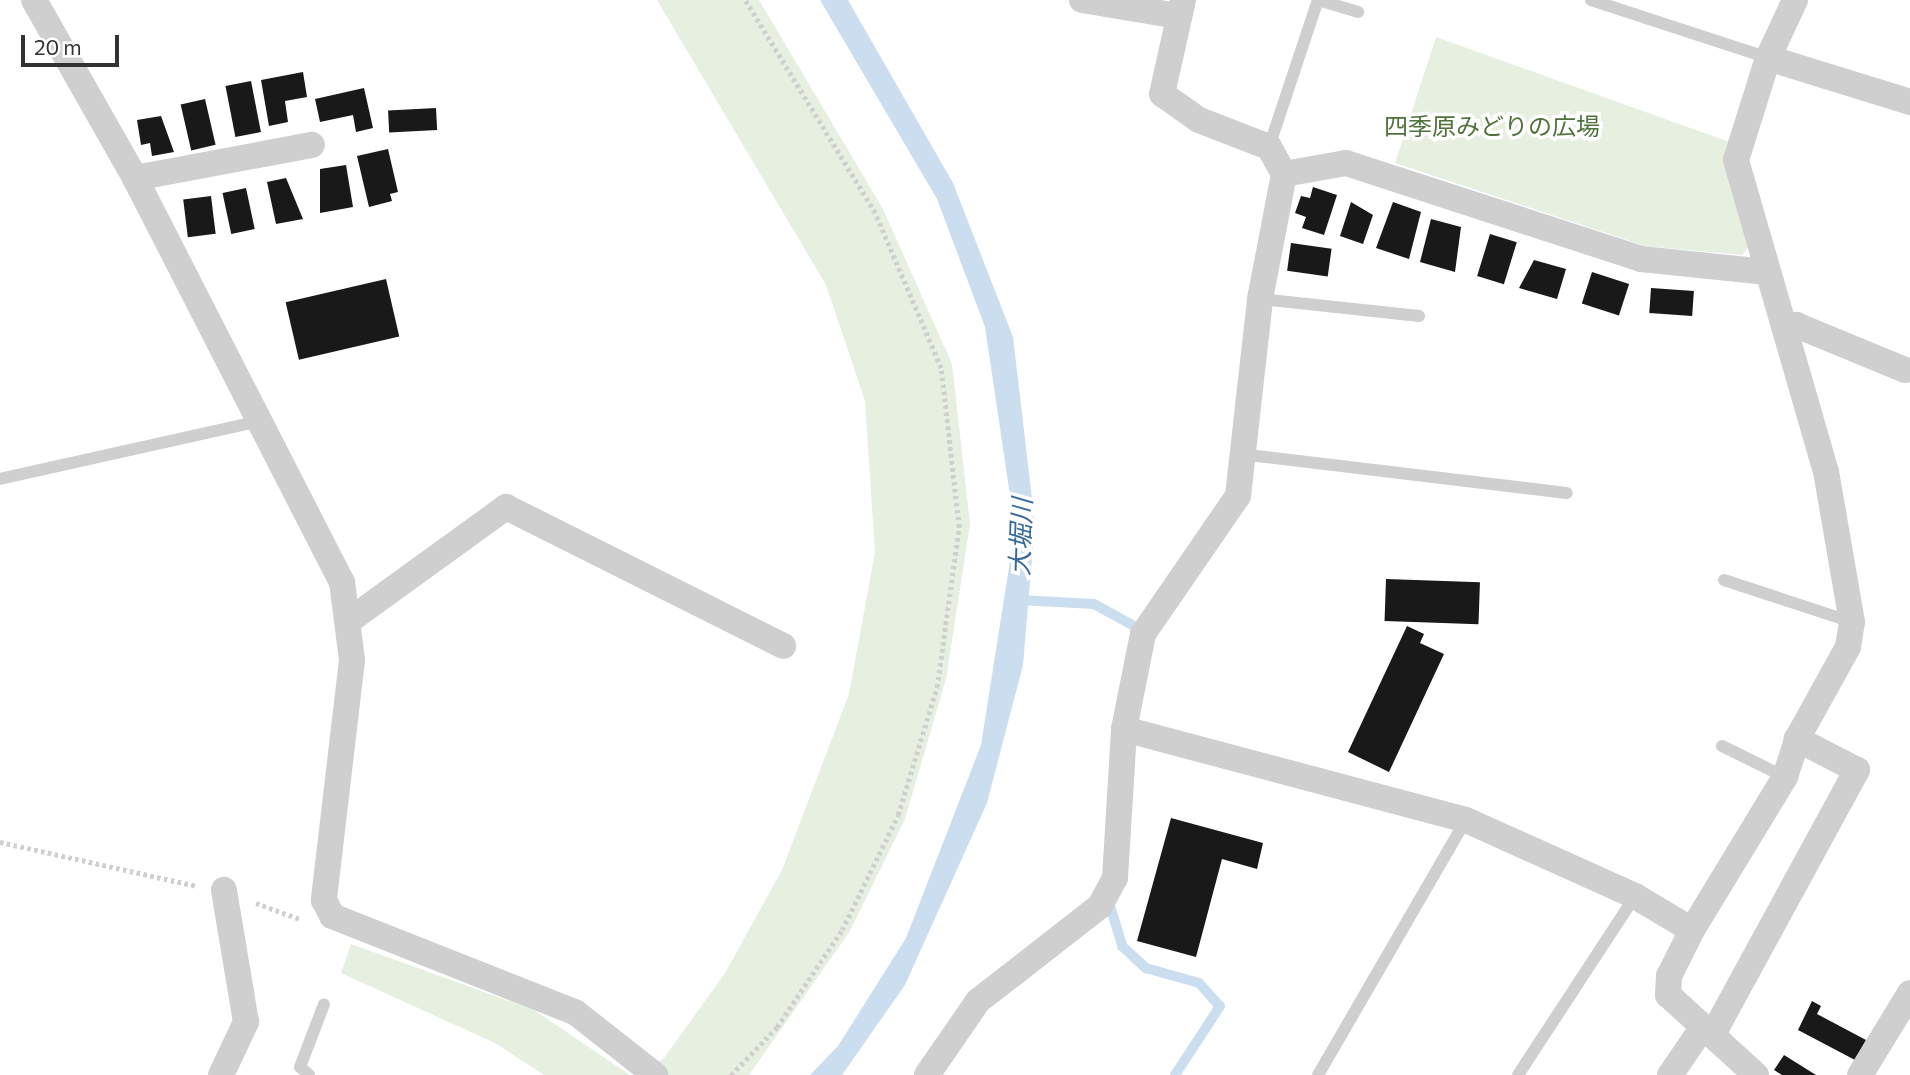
<!DOCTYPE html>
<meta charset="utf-8">
<style>
body{margin:0}
#map{position:relative;width:1910px;height:1075px;overflow:hidden;background:#fff;font-family:Commissioner,"Noto Sans JP",sans-serif}
div>[style]{position:absolute}
.green>*{inset:0;background:#e6efe0}
.water>*{inset:0;background:#cbdef0}
.stream>*{height:10px;margin:-5px;padding:0 5px;transform-origin:5px;border-radius:5px;background:#cbdef0}
.building>*{inset:0;background:#191919;transform-origin:0 0}
.path>*{height:4.5px;margin-top:-2.25px;transform-origin:0;background:repeating-linear-gradient(90deg,#cfcfcf 0 3.5px,transparent 0 7px)}
.lane>*{height:12px;margin:-6px;padding:0 6px;transform-origin:6px;border-radius:6px;background:#cfcfcf}
.street>*{height:26px;margin:-13px;padding:0 13px;transform-origin:13px;border-radius:13px;background:#cfcfcf}
span{translate:-50% -50%;white-space:nowrap;text-align:center;line-height:1.15;-webkit-text-stroke:7px #fff;paint-order:stroke}
.park-label{font-size:24px;color:#4f723b}
.water-label{font-size:26px;color:#386b9c;font-style:italic}
.scale{position:absolute;left:21px;top:35px;width:98px;height:32px;box-sizing:border-box;border:4px solid #323232;border-top:0;padding-left:9px;font-size:21px;line-height:24px;white-space:nowrap;color:#323232;-webkit-text-stroke:5px #fff;paint-order:stroke}
</style>
<div id="map">
<div class="green">
<i style="clip-path:polygon(657px 0,759px 0,883px 209px,952px 364px,970px 524px,946px 679px,905px 819px,850px 931px,749px 1075px,638px 1075px,664px 1058px,725px 973px,782px 870px,849px 694px,875px 552px,865px 401px,826px 285px)"></i>
<i style="clip-path:polygon(1436px 37px,1735px 144px,1750px 245px,1742px 255px,1645px 246px,1395px 163px)"></i>
<i style="clip-path:polygon(351px 944px,534px 1010px,630px 1075px,544px 1075px,495px 1043px,341px 973px)"></i>
</div>
<div class="water">
<i style="clip-path:polygon(820px 0,848px 0,953px 183px,1013px 337px,1035px 524px,1023px 665px,987px 803px,905px 985px,842px 1075px,810px 1075px,838px 1046px,906px 938px,981px 745px,1015px 529px,985px 327px,937px 199px)"></i>
</div>
<div class="stream">
<i style="left:1020px;top:600px;width:74px;rotate:3.1deg"></i>
<i style="left:1094px;top:604px;width:48px;rotate:28.7deg"></i>
<i style="left:1136px;top:627px;width:9px;rotate:96deg"></i>
<i style="left:1111px;top:909px;width:39px;rotate:73deg"></i>
<i style="left:1122px;top:946px;width:33px;rotate:43deg"></i>
<i style="left:1146px;top:968px;width:55px;rotate:15.8deg"></i>
<i style="left:1199px;top:983px;width:31px;rotate:48deg"></i>
<i style="left:1220px;top:1006px;width:82px;rotate:123.1deg"></i>
</div>
<div class="building">
<i style="clip-path:polygon(303px 72px,307px 97px,285px 101px,288px 122px,269px 126px,261px 80px)"></i>
<i style="left:251px;top:81px;width:52px;height:26px;rotate:79deg"></i>
<i style="clip-path:polygon(364px 88px,373px 128px,356px 132px,353px 115px,320px 122px,315px 99px)"></i>
<i style="left:205px;top:99px;width:47px;height:25px;rotate:77deg"></i>
<i style="left:436px;top:108px;width:22px;height:48px;rotate:87deg"></i>
<i style="clip-path:polygon(161px 116px,174px 152px,152px 156px,150px 143px,141px 145px,137px 120px)"></i>
<i style="clip-path:polygon(388px 149px,398px 192px,390px 194px,392px 201px,369px 207px,357px 156px)"></i>
<i style="clip-path:polygon(346px 165px,353px 207px,320px 213px,320px 169px)"></i>
<i style="clip-path:polygon(286px 178px,303px 219px,276px 224px,267px 182px)"></i>
<i style="clip-path:polygon(1313px 187px,1337px 195px,1324px 235px,1302px 228px,1306px 217px,1295px 213px,1301px 196px,1310px 198px)"></i>
<i style="left:246px;top:188px;width:42px;height:24px;rotate:78deg"></i>
<i style="left:211px;top:196px;width:38px;height:28px;rotate:83deg"></i>
<i style="clip-path:polygon(1351px 202px,1373px 215px,1363px 244px,1340px 236px)"></i>
<i style="clip-path:polygon(1393px 202px,1421px 212px,1409px 259px,1376px 248px)"></i>
<i style="clip-path:polygon(1431px 219px,1461px 227px,1455px 272px,1420px 262px)"></i>
<i style="left:1490px;top:234px;width:28px;height:44px;rotate:17deg"></i>
<i style="left:1291px;top:243px;width:41px;height:28px;rotate:8deg"></i>
<i style="clip-path:polygon(1534px 260px,1566px 269px,1557px 299px,1519px 288px)"></i>
<i style="left:1592px;top:272px;width:39px;height:33px;rotate:18deg"></i>
<i style="left:386px;top:279px;width:59px;height:103px;rotate:77deg"></i>
<i style="left:1651px;top:288px;width:43px;height:25px;rotate:4deg"></i>
<i style="left:1386px;top:579px;width:94px;height:42px;rotate:2deg"></i>
<i style="clip-path:polygon(1407px 626px,1424px 634px,1420px 643px,1444px 654px,1389px 772px,1348px 752px)"></i>
<i style="clip-path:polygon(1171px 818px,1263px 843px,1257px 869px,1222px 859px,1196px 957px,1137px 941px)"></i>
<i style="clip-path:polygon(1812px 1001px,1821px 1006px,1817px 1014px,1866px 1040px,1855px 1060px,1798px 1030px)"></i>
<i style="clip-path:polygon(1784px 1055px,1816px 1075px,1782px 1075px,1774px 1070px)"></i>
</div>
<div class="path">
<i style="left:0;top:842px;width:202px;rotate:12.6deg"></i>
<i style="left:256px;top:903px;width:47px;rotate:20deg"></i>
<i style="left:731px;top:1075px;width:66px;rotate:-46.2deg"></i>
<i style="left:777px;top:1027px;width:117px;rotate:-56.2deg"></i>
<i style="left:842px;top:930px;width:128px;rotate:-64deg"></i>
<i style="left:898px;top:815px;width:134px;rotate:-73.1deg"></i>
<i style="left:937px;top:687px;width:162px;rotate:-82.2deg"></i>
<i style="left:959px;top:527px;width:160px;rotate:-96.5deg"></i>
<i style="left:941px;top:368px;width:168px;rotate:-113.1deg"></i>
<i style="left:875px;top:213px;width:250px;rotate:-121.4deg"></i>
</div>
<div class="lane">
<i style="left:1318px;top:0;width:42px;rotate:16.7deg"></i>
<i style="left:1591px;top:0;width:186px;rotate:18.1deg"></i>
<i style="left:1269px;top:147px;width:155px;rotate:-71.6deg"></i>
<i style="left:1260px;top:299px;width:160px;rotate:6.1deg"></i>
<i style="left:1240px;top:454px;width:329px;rotate:6.8deg"></i>
<i style="left:0;top:479px;width:265px;rotate:-12.6deg"></i>
<i style="left:1724px;top:580px;width:135px;rotate:18.2deg"></i>
<i style="left:1722px;top:746px;width:70px;rotate:26.2deg"></i>
<i style="left:309px;top:1075px;width:12px;rotate:-138deg"></i>
<i style="left:300px;top:1067px;width:67px;rotate:-69.1deg"></i>
<i style="left:1318px;top:1075px;width:295px;rotate:-59.9deg"></i>
<i style="left:1518px;top:1075px;width:214px;rotate:-56.8deg"></i>
</div>
<div class="street">
<i style="left:34px;top:0;width:205px;rotate:60.4deg"></i>
<i style="left:135px;top:178px;width:454px;rotate:62.9deg"></i>
<i style="left:342px;top:582px;width:79px;rotate:82.7deg"></i>
<i style="left:352px;top:660px;width:242px;rotate:96.7deg"></i>
<i style="left:324px;top:900px;width:18px;rotate:63deg"></i>
<i style="left:332px;top:916px;width:261px;rotate:21.6deg"></i>
<i style="left:575px;top:1012px;width:102px;rotate:38.2deg"></i>
<i style="left:1082px;top:0;width:97px;rotate:9.5deg"></i>
<i style="left:1768px;top:58px;width:149px;rotate:17.2deg"></i>
<i style="left:1284px;top:174px;width:63px;rotate:-10.1deg"></i>
<i style="left:1346px;top:163px;width:310px;rotate:18deg"></i>
<i style="left:1641px;top:259px;width:127px;rotate:5.9deg"></i>
<i style="left:135px;top:178px;width:180px;rotate:-10.6deg"></i>
<i style="left:1785px;top:329px;width:12px;rotate:-20deg"></i>
<i style="left:1796px;top:325px;width:118px;rotate:22.4deg"></i>
<i style="left:350px;top:620px;width:193px;rotate:-35.9deg"></i>
<i style="left:506px;top:507px;width:310px;rotate:26.6deg"></i>
<i style="left:1124px;top:729px;width:354px;rotate:14.9deg"></i>
<i style="left:1466px;top:820px;width:185px;rotate:24.2deg"></i>
<i style="left:1635px;top:896px;width:66px;rotate:30.8deg"></i>
<i style="left:1713px;top:1034px;width:301px;rotate:-61.4deg"></i>
<i style="left:1857px;top:770px;width:68px;rotate:-152.7deg"></i>
<i style="left:221px;top:1075px;width:59px;rotate:-64.7deg"></i>
<i style="left:246px;top:1022px;width:134px;rotate:-99.5deg"></i>
<i style="left:927px;top:1075px;width:90px;rotate:-55.4deg"></i>
<i style="left:978px;top:1001px;width:155px;rotate:-37.9deg"></i>
<i style="left:1100px;top:906px;width:32px;rotate:-62deg"></i>
<i style="left:1115px;top:878px;width:149px;rotate:-86.5deg"></i>
<i style="left:1124px;top:729px;width:97px;rotate:-78.7deg"></i>
<i style="left:1143px;top:634px;width:168px;rotate:-55.5deg"></i>
<i style="left:1238px;top:496px;width:198px;rotate:-83.6deg"></i>
<i style="left:1260px;top:299px;width:127px;rotate:-79.1deg"></i>
<i style="left:1284px;top:174px;width:31px;rotate:-119deg"></i>
<i style="left:1269px;top:147px;width:75px;rotate:-158.9deg"></i>
<i style="left:1199px;top:120px;width:45px;rotate:-144.9deg"></i>
<i style="left:1162px;top:94px;width:96px;rotate:-77.4deg"></i>
<i style="left:1670px;top:1075px;width:58px;rotate:-55.5deg"></i>
<i style="left:1756px;top:1075px;width:119px;rotate:-137.7deg"></i>
<i style="left:1668px;top:995px;width:19px;rotate:-87deg"></i>
<i style="left:1669px;top:976px;width:51px;rotate:-63.4deg"></i>
<i style="left:1692px;top:930px;width:179px;rotate:-58.7deg"></i>
<i style="left:1785px;top:777px;width:40px;rotate:-72deg"></i>
<i style="left:1797px;top:739px;width:105px;rotate:-61deg"></i>
<i style="left:1848px;top:647px;width:25px;rotate:-81deg"></i>
<i style="left:1852px;top:622px;width:152px;rotate:-99.8deg"></i>
<i style="left:1826px;top:472px;width:325px;rotate:-106.1deg"></i>
<i style="left:1736px;top:160px;width:107px;rotate:-72.6deg"></i>
<i style="left:1768px;top:58px;width:64px;rotate:-65deg"></i>
<i style="left:1860px;top:1075px;width:96px;rotate:-58.6deg"></i>
</div>
<div class="park-label">
<span style="left:1492px;top:126px">四季原みどりの広場</span>
</div>
<div class="water-label">
<span style="left:1020px;top:537px;rotate:-88deg">大堀川</span>
</div>
<div class="scale">20 m</div>
</div>
